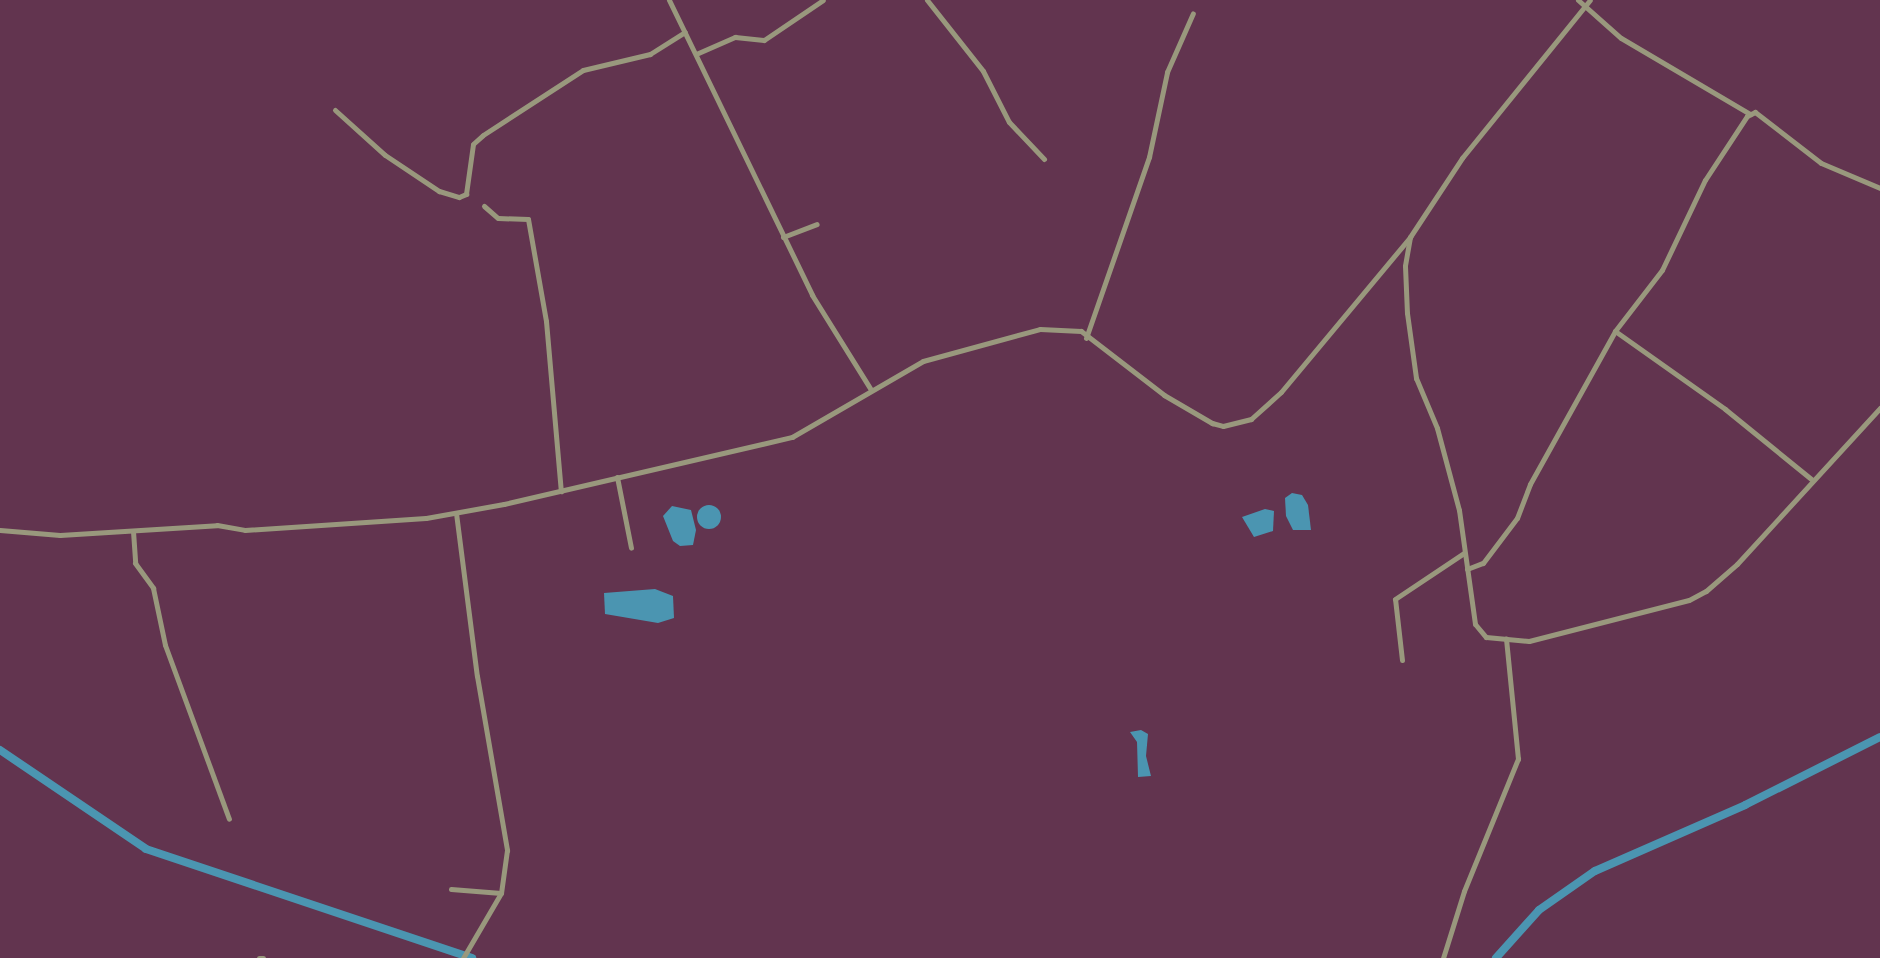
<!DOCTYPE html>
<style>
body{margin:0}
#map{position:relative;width:1880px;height:958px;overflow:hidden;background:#62344f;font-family:"DejaVu Sans",sans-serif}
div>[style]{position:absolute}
.water>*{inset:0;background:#4b95b1}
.round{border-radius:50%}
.canal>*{height:8px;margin:-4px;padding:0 4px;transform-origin:4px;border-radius:4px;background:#4b95b1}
.minor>*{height:5px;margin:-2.5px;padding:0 2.5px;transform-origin:2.5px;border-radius:2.5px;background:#99987d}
span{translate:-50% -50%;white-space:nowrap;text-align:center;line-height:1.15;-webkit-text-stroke:4.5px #3a2430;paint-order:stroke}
</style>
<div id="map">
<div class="water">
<i style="clip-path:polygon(1292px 493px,1302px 495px,1308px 505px,1311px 530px,1293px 530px,1286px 516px,1285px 498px)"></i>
<i class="round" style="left:697px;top:505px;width:24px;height:24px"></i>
<i style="clip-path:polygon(672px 506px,691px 510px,696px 530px,693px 545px,680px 546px,673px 541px,663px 516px)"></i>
<i style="clip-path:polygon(1265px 509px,1274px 511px,1273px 531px,1254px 537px,1242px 517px)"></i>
<i style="clip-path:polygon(655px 589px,673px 596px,674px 618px,658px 623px,605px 614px,604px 593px)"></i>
<i style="clip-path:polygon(1141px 730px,1148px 734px,1146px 756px,1151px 776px,1138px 777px,1137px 742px,1130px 732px)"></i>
</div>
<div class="canal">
<i style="left:0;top:750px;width:176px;rotate:34.1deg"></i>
<i style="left:146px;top:849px;width:344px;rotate:18.5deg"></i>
<i style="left:1496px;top:958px;width:64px;rotate:-48.1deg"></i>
<i style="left:1539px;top:910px;width:68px;rotate:-34.9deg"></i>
<i style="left:1595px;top:871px;width:164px;rotate:-23.7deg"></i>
<i style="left:1745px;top:805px;width:151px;rotate:-26.7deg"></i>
</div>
<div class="minor">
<i style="left:669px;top:0;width:328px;rotate:64.1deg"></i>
<i style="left:812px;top:295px;width:110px;rotate:58.1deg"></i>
<i style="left:927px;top:0;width:90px;rotate:51.7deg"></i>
<i style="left:983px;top:71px;width:57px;rotate:63deg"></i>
<i style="left:1009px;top:122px;width:51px;rotate:46.6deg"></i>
<i style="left:1578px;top:0;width:57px;rotate:41.5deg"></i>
<i style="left:1621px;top:38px;width:150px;rotate:30.5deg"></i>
<i style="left:696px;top:54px;width:43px;rotate:-23.6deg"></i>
<i style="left:735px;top:37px;width:29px;rotate:6deg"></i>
<i style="left:764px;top:40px;width:71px;rotate:-34.1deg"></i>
<i style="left:335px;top:110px;width:67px;rotate:42deg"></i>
<i style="left:385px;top:155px;width:65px;rotate:33.7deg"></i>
<i style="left:439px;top:191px;width:21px;rotate:17deg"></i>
<i style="left:459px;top:197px;width:8px;rotate:-23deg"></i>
<i style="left:466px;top:194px;width:50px;rotate:-82deg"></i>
<i style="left:473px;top:144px;width:13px;rotate:-42deg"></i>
<i style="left:483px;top:135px;width:119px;rotate:-33deg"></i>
<i style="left:583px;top:70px;width:69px;rotate:-13.4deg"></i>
<i style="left:650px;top:54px;width:41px;rotate:-32.2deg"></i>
<i style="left:484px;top:206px;width:18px;rotate:41deg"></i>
<i style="left:498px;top:218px;width:30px;rotate:2deg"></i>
<i style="left:528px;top:219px;width:104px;rotate:80deg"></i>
<i style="left:546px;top:321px;width:171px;rotate:85deg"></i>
<i style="left:783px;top:237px;width:36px;rotate:-21deg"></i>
<i style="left:1410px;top:237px;width:29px;rotate:100deg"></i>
<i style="left:1405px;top:266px;width:47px;rotate:87.6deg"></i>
<i style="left:1407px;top:313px;width:66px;rotate:82.1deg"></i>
<i style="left:1416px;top:378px;width:54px;rotate:67.2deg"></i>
<i style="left:1437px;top:428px;width:85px;rotate:75deg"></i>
<i style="left:1459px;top:510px;width:115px;rotate:82deg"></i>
<i style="left:1475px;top:624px;width:17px;rotate:50deg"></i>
<i style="left:1486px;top:637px;width:43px;rotate:5.3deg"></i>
<i style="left:1529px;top:641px;width:165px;rotate:-14.4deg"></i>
<i style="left:1689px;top:600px;width:19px;rotate:-28deg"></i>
<i style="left:1706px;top:591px;width:41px;rotate:-41.1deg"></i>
<i style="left:1737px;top:564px;width:212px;rotate:-47.5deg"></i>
<i style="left:1615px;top:331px;width:135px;rotate:35.3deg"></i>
<i style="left:1725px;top:409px;width:111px;rotate:39.1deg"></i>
<i style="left:1086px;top:338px;width:192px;rotate:-70.8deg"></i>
<i style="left:1149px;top:157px;width:87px;rotate:-78deg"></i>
<i style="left:1167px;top:72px;width:64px;rotate:-66.2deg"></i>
<i style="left:617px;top:477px;width:72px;rotate:78.8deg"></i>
<i style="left:456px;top:513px;width:164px;rotate:82.7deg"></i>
<i style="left:477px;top:676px;width:177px;rotate:80.2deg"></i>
<i style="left:507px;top:850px;width:43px;rotate:97.9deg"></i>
<i style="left:501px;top:893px;width:75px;rotate:120.3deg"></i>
<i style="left:0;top:530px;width:60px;rotate:4.8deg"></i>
<i style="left:60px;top:535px;width:157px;rotate:-3.6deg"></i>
<i style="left:217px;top:525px;width:28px;rotate:10deg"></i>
<i style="left:245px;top:530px;width:181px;rotate:-3.8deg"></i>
<i style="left:426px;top:518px;width:79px;rotate:-10.2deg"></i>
<i style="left:504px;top:504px;width:296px;rotate:-13.1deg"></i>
<i style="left:792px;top:437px;width:151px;rotate:-30.1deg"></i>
<i style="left:923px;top:361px;width:121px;rotate:-15.3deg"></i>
<i style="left:1040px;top:329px;width:41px;rotate:2.8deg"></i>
<i style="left:1081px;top:331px;width:105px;rotate:37.6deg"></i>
<i style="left:1164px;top:395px;width:56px;rotate:30.3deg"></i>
<i style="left:1212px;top:423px;width:11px;rotate:15deg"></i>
<i style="left:1223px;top:426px;width:29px;rotate:-14deg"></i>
<i style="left:1251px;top:419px;width:40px;rotate:-42deg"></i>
<i style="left:1281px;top:392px;width:202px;rotate:-50.2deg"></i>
<i style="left:1410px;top:237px;width:95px;rotate:-56.6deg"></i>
<i style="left:1462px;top:158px;width:203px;rotate:-51deg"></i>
<i style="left:133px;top:531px;width:32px;rotate:86deg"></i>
<i style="left:135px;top:563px;width:31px;rotate:54deg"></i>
<i style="left:153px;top:588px;width:58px;rotate:78.1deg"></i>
<i style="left:165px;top:645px;width:185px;rotate:69.8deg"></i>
<i style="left:1467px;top:569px;width:17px;rotate:-21deg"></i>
<i style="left:1483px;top:563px;width:56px;rotate:-52.9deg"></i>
<i style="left:1517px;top:518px;width:36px;rotate:-69deg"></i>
<i style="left:1530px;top:484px;width:175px;rotate:-60.9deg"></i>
<i style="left:1615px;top:331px;width:77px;rotate:-52.4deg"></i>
<i style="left:1662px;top:270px;width:100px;rotate:-64.5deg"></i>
<i style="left:1705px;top:180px;width:77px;rotate:-56.7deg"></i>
<i style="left:1747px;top:116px;width:9px;rotate:-27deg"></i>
<i style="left:1755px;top:112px;width:83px;rotate:37.7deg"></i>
<i style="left:1821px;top:163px;width:64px;rotate:23deg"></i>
<i style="left:1402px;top:660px;width:61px;rotate:-96.5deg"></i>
<i style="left:1395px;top:599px;width:83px;rotate:-33.7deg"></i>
<i style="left:451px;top:889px;width:50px;rotate:4.6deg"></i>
<i style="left:259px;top:958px;width:4px"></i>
<i style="left:1443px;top:958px;width:70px;rotate:-72.6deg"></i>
<i style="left:1464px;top:891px;width:143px;rotate:-67.8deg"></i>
<i style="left:1518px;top:759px;width:121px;rotate:-95.7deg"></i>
</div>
</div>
